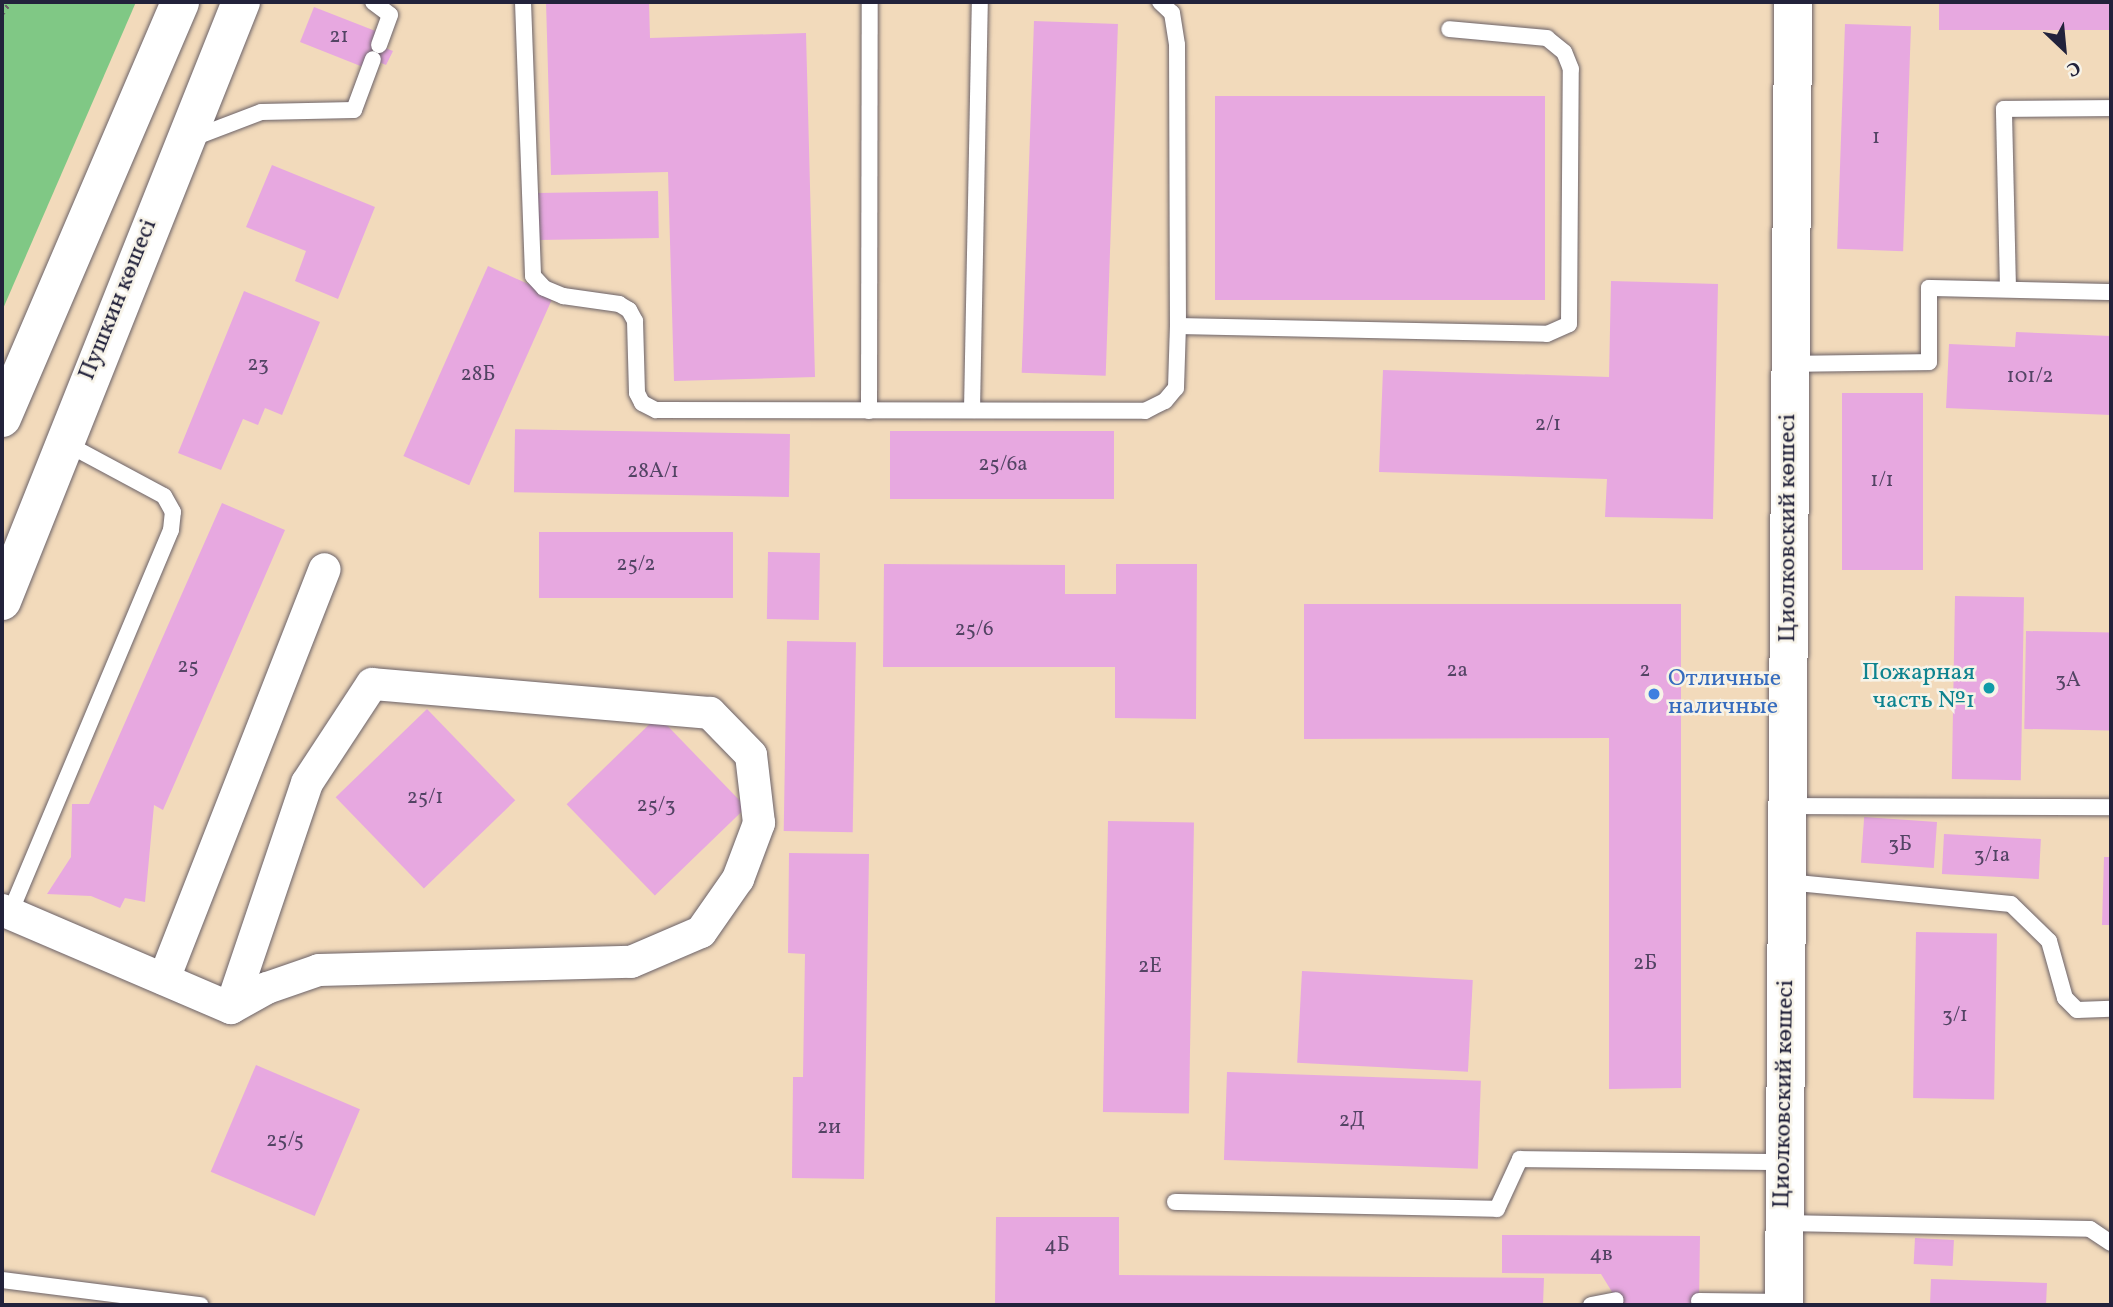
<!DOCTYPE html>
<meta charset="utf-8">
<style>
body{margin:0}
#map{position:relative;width:2113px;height:1307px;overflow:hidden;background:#f2dabb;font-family:Vollkorn,serif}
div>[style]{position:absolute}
.green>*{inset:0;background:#80c885}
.building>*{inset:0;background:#e7a8e0;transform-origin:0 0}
.path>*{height:4.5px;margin-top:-2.25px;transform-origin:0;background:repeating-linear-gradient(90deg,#6b6268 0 2px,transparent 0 7px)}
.roads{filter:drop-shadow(0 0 2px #6b6268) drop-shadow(0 0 2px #6b6268)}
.service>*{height:16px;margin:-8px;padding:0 8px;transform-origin:8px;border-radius:8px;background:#fff}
.minor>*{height:32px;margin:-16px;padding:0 16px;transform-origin:16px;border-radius:16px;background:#fff}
.tertiary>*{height:38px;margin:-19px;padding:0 19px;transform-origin:19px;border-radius:19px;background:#fff}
.secondary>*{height:38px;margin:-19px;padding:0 19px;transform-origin:19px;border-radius:19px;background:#fff}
.dots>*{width:19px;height:19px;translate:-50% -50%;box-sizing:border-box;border:4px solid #f7f3e8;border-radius:50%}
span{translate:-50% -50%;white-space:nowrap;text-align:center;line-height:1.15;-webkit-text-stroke:5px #f7f3e8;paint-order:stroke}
.number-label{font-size:21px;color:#534464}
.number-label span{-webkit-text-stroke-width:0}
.street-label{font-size:24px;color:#22223b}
.culture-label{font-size:24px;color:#0d838f}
.right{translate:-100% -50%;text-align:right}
.shop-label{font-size:24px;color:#366cbe}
.left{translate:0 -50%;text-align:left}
.frame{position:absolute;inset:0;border:4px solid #22223b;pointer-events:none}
.north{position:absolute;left:2029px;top:14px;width:70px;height:70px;-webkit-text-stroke:5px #f7f3e8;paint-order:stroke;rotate:154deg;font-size:19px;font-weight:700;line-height:28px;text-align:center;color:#22223b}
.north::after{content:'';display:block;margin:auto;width:24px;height:32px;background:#22223b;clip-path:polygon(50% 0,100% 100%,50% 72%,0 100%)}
</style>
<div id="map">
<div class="green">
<i style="clip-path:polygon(2px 2px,136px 2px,2px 311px)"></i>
</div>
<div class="building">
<i style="clip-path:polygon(546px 2px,649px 2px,650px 38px,806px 33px,815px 377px,674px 381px,668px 172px,551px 175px)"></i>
<i style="left:1939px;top:2px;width:172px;height:28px"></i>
<i style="clip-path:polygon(314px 7px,378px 32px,373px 43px,393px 51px,386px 65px,367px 57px,363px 67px,300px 42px)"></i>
<i style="left:1034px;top:21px;width:84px;height:352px;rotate:2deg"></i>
<i style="left:1845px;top:24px;width:66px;height:225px;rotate:2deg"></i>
<i style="left:1215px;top:96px;width:330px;height:204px"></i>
<i style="clip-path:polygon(272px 165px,375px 207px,338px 299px,295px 281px,306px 251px,246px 227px)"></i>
<i style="left:658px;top:191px;width:47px;height:121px;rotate:89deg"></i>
<i style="left:488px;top:266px;width:72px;height:208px;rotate:24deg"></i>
<i style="clip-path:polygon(1611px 281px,1718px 284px,1713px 519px,1605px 517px,1607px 479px,1379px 472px,1383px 370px,1609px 377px)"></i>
<i style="clip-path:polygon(244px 291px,320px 322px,282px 415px,265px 408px,258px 425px,243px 419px,221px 470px,178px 453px)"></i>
<i style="clip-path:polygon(2016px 332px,2111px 336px,2111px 415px,1946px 408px,1949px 344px,2015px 347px)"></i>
<i style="left:1842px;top:393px;width:81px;height:177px"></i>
<i style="left:890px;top:431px;width:224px;height:68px"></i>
<i style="left:790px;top:434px;width:63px;height:275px;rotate:91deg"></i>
<i style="clip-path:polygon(222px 503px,285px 530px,163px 810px,154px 805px,145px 902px,125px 898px,120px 908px,91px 896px,47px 894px,71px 857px,72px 804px,89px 804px)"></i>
<i style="left:539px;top:532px;width:194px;height:66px"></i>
<i style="left:768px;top:552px;width:52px;height:67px;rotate:1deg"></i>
<i style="clip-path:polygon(884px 564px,1065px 565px,1065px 594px,1116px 594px,1116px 564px,1197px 564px,1196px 719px,1115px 718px,1115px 667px,883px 667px)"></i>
<i style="left:1955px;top:596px;width:69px;height:183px;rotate:1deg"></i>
<i style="clip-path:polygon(1304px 604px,1681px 604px,1681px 1088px,1609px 1089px,1609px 738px,1304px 739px)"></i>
<i style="left:2026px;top:631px;width:85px;height:98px;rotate:1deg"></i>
<i style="left:787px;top:641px;width:69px;height:190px;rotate:1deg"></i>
<i style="left:427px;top:709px;width:127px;height:127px;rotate:46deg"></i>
<i style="left:658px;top:716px;width:127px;height:127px;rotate:46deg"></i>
<i style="left:1108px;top:821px;width:86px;height:291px;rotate:1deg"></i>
<i style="left:1937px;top:822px;width:46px;height:73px;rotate:94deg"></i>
<i style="left:1944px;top:834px;width:97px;height:40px;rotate:3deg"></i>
<i style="clip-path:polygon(789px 853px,869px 854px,864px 1179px,792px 1178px,793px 1077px,803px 1077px,805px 954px,788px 953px)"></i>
<i style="clip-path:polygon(2104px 857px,2111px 857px,2111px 925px,2102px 925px)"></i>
<i style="left:1916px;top:932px;width:81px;height:166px;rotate:1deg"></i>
<i style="left:1302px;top:971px;width:171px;height:92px;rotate:3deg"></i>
<i style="left:256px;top:1065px;width:113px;height:116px;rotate:23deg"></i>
<i style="left:1227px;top:1072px;width:254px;height:88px;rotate:2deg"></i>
<i style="clip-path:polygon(996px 1217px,1119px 1217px,1119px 1275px,1544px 1278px,1543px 1305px,995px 1305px)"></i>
<i style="clip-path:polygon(1502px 1235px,1700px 1236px,1699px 1305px,1620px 1305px,1601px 1274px,1502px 1273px)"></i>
<i style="left:1915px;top:1238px;width:39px;height:26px;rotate:3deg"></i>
<i style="clip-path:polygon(1931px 1279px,2047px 1283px,2046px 1305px,1930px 1305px)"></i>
</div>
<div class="path">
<i style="left:2px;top:13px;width:14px;rotate:-54deg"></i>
</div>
<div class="roads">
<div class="service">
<i style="left:373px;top:2px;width:21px;rotate:37deg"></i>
<i style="left:390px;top:15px;width:32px;rotate:110deg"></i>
<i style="left:523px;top:2px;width:274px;rotate:87.9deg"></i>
<i style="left:533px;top:276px;width:16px;rotate:47deg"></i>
<i style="left:544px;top:288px;width:21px;rotate:23deg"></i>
<i style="left:563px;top:296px;width:57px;rotate:8.1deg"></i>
<i style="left:619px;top:304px;width:12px;rotate:31deg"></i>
<i style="left:629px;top:310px;width:13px;rotate:61deg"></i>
<i style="left:635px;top:321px;width:72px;rotate:88.4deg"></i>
<i style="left:637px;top:393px;width:11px;rotate:63deg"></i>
<i style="left:642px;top:403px;width:16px;rotate:27deg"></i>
<i style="left:656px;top:410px;width:489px;rotate:0.1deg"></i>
<i style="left:1145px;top:411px;width:22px;rotate:-27deg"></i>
<i style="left:1165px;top:401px;width:17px;rotate:-50deg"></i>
<i style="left:1176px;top:388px;width:62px;rotate:-88.2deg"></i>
<i style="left:1160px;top:2px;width:16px;rotate:43deg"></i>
<i style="left:1172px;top:13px;width:32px;rotate:81deg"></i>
<i style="left:1177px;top:45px;width:281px;rotate:89.8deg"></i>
<i style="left:1178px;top:326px;width:369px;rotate:1.2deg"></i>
<i style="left:1547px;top:334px;width:24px;rotate:-24deg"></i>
<i style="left:1569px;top:324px;width:255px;rotate:-89.6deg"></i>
<i style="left:1571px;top:69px;width:18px;rotate:-112deg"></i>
<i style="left:1564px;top:52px;width:22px;rotate:-141deg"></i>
<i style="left:1547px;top:38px;width:98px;rotate:-174.8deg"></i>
<i style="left:193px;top:138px;width:73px;rotate:-20.9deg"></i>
<i style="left:261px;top:112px;width:93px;rotate:-1.2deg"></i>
<i style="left:354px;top:110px;width:54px;rotate:-69.6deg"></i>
<i style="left:2008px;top:289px;width:180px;rotate:-91.3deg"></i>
<i style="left:2004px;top:109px;width:107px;rotate:-0.5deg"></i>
<i style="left:1790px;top:364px;width:139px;rotate:-0.8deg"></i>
<i style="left:1929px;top:362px;width:74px;rotate:-90deg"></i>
<i style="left:1929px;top:288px;width:182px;rotate:1.3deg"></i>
<i style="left:972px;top:410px;width:408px;rotate:-88.9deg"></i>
<i style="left:869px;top:411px;width:409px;rotate:-89.9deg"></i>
<i style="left:1787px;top:806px;width:324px;rotate:0.2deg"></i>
<i style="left:1787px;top:882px;width:225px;rotate:5.6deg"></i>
<i style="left:2011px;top:904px;width:53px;rotate:44.2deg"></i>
<i style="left:2049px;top:941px;width:59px;rotate:74.3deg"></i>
<i style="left:2065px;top:998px;width:17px;rotate:45deg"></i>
<i style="left:2077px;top:1010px;width:34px;rotate:-2deg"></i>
<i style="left:10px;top:913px;width:415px;rotate:-67.2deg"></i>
<i style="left:171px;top:530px;width:18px;rotate:-84deg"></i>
<i style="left:173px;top:512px;width:18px;rotate:-119deg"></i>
<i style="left:164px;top:496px;width:112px;rotate:-151.8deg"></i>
<i style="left:1175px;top:1202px;width:322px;rotate:1.2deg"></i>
<i style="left:1497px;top:1209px;width:55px;rotate:-65.3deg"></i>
<i style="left:1520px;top:1159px;width:264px;rotate:0.7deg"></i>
<i style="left:1784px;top:1223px;width:306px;rotate:1.1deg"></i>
<i style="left:2090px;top:1229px;width:25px;rotate:34deg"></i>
<i style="left:2px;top:1280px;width:200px;rotate:7.2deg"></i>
<i style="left:1699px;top:1301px;width:85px;rotate:0.7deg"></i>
<i style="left:1591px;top:1305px;width:25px;rotate:-11deg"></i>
</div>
<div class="minor">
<i style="left:2px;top:910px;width:249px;rotate:23.2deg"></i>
<i style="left:231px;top:1008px;width:41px;rotate:-29.1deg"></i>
<i style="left:267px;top:988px;width:55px;rotate:-19.1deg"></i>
<i style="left:319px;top:970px;width:312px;rotate:-1.5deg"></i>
<i style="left:631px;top:962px;width:76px;rotate:-23.2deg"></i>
<i style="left:701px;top:932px;width:65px;rotate:-55.1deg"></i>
<i style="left:738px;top:879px;width:60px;rotate:-69.4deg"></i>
<i style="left:759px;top:823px;width:68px;rotate:-96.7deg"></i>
<i style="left:751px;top:755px;width:59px;rotate:-134.3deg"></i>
<i style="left:710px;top:713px;width:339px;rotate:-175.1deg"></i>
<i style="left:372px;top:684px;width:118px;rotate:123.3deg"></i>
<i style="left:307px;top:783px;width:237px;rotate:108.7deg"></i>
<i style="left:164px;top:979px;width:440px;rotate:-68.6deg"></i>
</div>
<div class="tertiary">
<i style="left:1784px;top:1305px;width:1303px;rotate:-89.6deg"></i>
</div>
<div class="secondary">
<i style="left:2px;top:418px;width:452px;rotate:-66.8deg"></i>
<i style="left:2px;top:601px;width:645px;rotate:-68.25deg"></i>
</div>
</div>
<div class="dots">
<i style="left:1989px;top:688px;background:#0f9aa8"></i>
<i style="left:1654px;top:694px;background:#3f7fe0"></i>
</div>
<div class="number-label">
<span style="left:339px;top:37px">21</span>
<span style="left:1876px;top:138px">1</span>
<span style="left:258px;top:365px">23</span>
<span style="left:478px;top:375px">28Б</span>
<span style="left:2030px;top:377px">101/2</span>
<span style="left:1548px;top:425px">2/1</span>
<span style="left:1003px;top:465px">25/6а</span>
<span style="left:653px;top:472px">28А/1</span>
<span style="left:1882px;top:481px">1/1</span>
<span style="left:636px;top:565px">25/2</span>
<span style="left:974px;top:630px">25/6</span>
<span style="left:188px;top:667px">25</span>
<span style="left:1457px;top:671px">2а</span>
<span style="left:1645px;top:671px">2</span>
<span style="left:2068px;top:681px">3А</span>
<span style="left:425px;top:798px">25/1</span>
<span style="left:656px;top:806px">25/3</span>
<span style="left:1900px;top:845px">3Б</span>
<span style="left:1992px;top:856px">3/1а</span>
<span style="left:1645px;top:964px">2Б</span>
<span style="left:1150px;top:967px">2Е</span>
<span style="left:1955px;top:1016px">3/1</span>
<span style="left:1352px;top:1121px">2Д</span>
<span style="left:829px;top:1128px">2и</span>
<span style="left:285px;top:1141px">25/5</span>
<span style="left:1057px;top:1246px">4Б</span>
<span style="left:1601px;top:1255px">4в</span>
</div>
<div class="street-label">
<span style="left:119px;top:300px;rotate:-68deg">Пушкин көшесі</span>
<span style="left:1789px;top:528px;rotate:-90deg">Циолковский көшесі</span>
<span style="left:1785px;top:1094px;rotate:-89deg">Циолковский көшесі</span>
</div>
<div class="culture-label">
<span class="right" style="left:1975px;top:688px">Пожарная<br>часть №1</span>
</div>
<div class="shop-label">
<span class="left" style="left:1668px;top:694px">Отличные<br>наличные</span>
</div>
<div class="frame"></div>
<div class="north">С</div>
</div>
